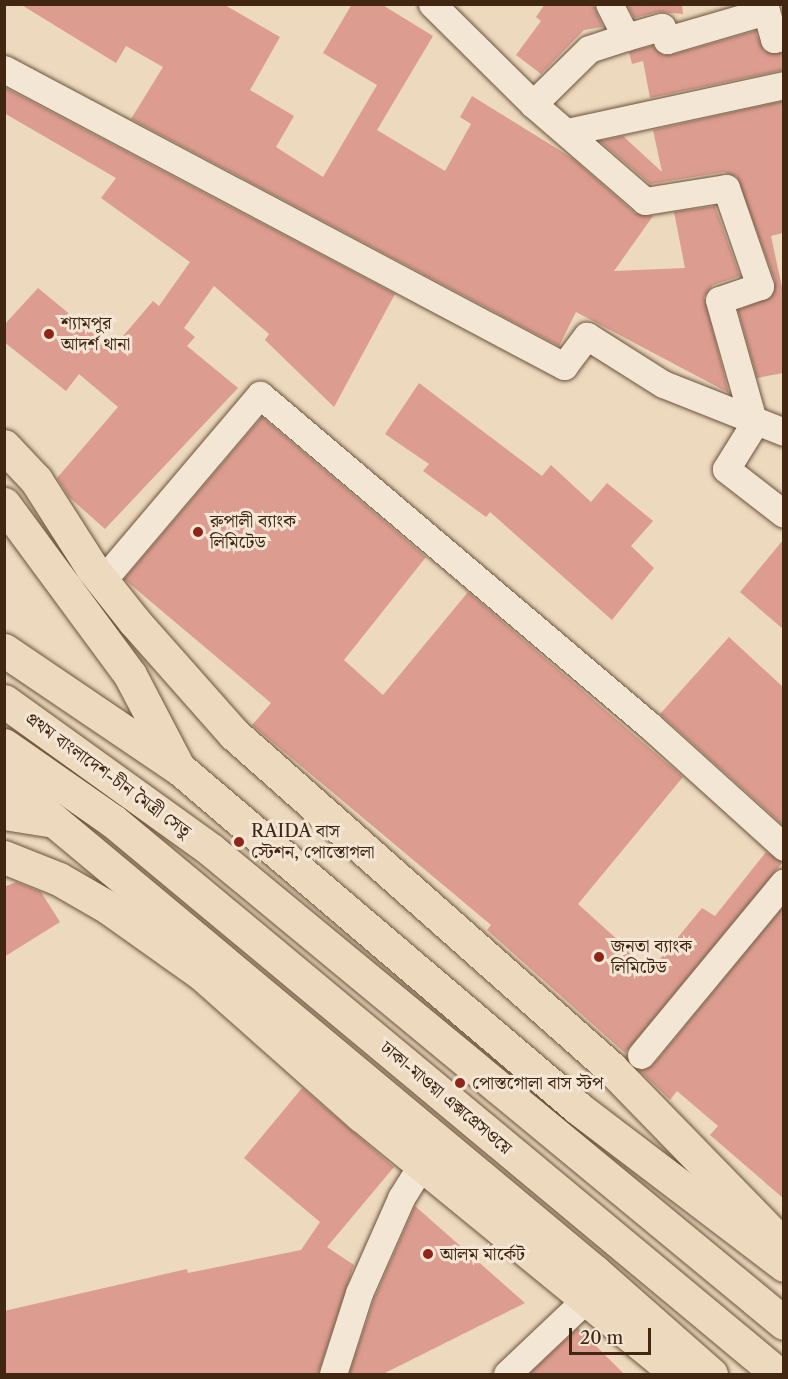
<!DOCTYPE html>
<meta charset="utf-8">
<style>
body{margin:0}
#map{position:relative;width:788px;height:1379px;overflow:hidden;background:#ecd9be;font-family:"Libre Caslon Text","Noto Serif Bengali",serif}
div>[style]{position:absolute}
.building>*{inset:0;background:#dc9d90}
.roads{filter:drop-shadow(0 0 2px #6c533c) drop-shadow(0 0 2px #6c533c)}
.minor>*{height:27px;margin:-13.5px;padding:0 13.5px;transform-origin:13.5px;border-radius:13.5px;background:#f3e6d5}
.trunk>*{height:33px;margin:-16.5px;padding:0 16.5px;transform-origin:16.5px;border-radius:16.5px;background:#ecd9be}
.motorway>*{height:33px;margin:-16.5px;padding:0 16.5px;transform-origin:16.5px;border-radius:16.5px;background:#ecd9be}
.dots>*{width:16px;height:16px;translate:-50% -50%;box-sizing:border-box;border:3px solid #f3e6d5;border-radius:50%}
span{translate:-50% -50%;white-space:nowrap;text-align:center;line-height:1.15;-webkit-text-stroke:6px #f3e6d5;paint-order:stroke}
.poi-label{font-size:18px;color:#412611}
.left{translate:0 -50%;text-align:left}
.street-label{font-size:18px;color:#412611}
.frame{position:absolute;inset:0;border:6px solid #412611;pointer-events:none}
.scale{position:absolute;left:569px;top:1328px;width:82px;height:27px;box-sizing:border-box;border:3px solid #412611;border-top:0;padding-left:8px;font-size:18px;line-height:21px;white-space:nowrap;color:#412611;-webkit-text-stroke:4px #f3e6d5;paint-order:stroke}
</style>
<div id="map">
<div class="building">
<i style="clip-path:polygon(20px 4px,223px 4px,280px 37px,250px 90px,294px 116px,276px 147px,323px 177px,377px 85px,323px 53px,352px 4px,381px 4px,433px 36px,377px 130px,445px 171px,471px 124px,460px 117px,472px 96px,572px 158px,635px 213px,653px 216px,614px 271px,685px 268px,674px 212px,715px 206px,740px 276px,713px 285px,704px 297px,729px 393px,576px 312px,559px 346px,131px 119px,163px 67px,126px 46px,116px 63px)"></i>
<i style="clip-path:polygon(545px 4px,593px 4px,603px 27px,584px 30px,541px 74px,516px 55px,541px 21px,536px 17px)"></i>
<i style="clip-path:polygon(627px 4px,682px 4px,683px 14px,658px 12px,634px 18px)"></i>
<i style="clip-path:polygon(755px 31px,764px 51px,783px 53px,783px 70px,650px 98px,643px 61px,632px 64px,629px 52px,652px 46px,663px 55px,671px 55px)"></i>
<i style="clip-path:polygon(4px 87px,395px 294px,334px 407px,265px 340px,269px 334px,214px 286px,184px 328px,195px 337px,187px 346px,238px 388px,105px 529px,69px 497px,57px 478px,118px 407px,79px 374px,66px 391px,4px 342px,4px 325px,38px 288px,112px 349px,153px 301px,159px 306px,190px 262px,101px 198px,116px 178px,4px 113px)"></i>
<i style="clip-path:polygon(783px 101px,783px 233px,771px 236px,783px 292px,783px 373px,757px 378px,738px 310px,771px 297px,775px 281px,737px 177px,724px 172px,650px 184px,600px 141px,623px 136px,662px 172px,653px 130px)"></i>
<i style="clip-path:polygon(419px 383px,542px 476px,551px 465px,591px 502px,607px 483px,653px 521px,631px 546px,654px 568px,612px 620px,490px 512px,486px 517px,423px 471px,429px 464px,385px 434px)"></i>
<i style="clip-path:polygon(262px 417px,426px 557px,344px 660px,383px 695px,468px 592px,683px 777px,578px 904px,651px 970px,702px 908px,715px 916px,766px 852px,783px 862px,625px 1053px,487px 930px,491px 925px,252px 725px,271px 703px,124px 579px)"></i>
<i style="clip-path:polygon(783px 540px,783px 629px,740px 592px)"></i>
<i style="clip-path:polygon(729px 637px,783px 687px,783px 825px,660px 714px)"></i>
<i style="clip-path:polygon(16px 882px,41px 892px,60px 922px,4px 957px,4px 887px)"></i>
<i style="clip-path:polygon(783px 907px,783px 1198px,710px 1135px,718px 1126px,677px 1091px,670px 1100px,640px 1071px,653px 1065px)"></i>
<i style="clip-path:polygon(302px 1088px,394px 1167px,327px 1247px,354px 1265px,318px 1374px,4px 1374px,4px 1311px,187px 1269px,188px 1273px,301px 1250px,320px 1222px,244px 1158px)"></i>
<i style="clip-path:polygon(415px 1206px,525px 1303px,383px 1374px,349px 1374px,374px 1299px)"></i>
<i style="clip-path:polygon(578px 1328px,624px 1374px,529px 1374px)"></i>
</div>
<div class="roads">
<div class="minor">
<i style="left:432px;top:4px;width:142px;rotate:44.7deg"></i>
<i style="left:533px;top:104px;width:148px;rotate:40.9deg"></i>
<i style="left:645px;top:201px;width:82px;rotate:-9.1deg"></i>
<i style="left:726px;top:188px;width:104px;rotate:70.9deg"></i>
<i style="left:760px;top:286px;width:43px;rotate:161.1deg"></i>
<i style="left:719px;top:300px;width:129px;rotate:74.2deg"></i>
<i style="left:754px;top:424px;width:53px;rotate:121.9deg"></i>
<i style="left:726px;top:469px;width:73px;rotate:37.8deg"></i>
<i style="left:626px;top:37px;width:37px;rotate:-16deg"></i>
<i style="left:662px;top:27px;width:14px;rotate:69deg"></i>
<i style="left:667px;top:40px;width:103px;rotate:-16.3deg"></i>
<i style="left:766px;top:11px;width:29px;rotate:74deg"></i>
<i style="left:774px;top:39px;width:10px;rotate:-17deg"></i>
<i style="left:4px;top:69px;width:634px;rotate:27.94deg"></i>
<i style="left:564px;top:366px;width:38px;rotate:-53deg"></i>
<i style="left:587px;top:336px;width:90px;rotate:32.3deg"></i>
<i style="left:663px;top:384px;width:130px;rotate:21.6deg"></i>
<i style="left:533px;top:104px;width:78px;rotate:-44.5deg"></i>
<i style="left:589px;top:49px;width:39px;rotate:-18deg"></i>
<i style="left:626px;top:37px;width:37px;rotate:-117deg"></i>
<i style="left:567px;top:132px;width:222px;rotate:-12.2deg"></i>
<i style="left:102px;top:581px;width:244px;rotate:-49.7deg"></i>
<i style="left:260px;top:395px;width:510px;rotate:40.31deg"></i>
<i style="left:649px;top:725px;width:182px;rotate:42.1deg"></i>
<i style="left:641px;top:1055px;width:224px;rotate:-50.4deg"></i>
<i style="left:333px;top:1374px;width:85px;rotate:-72.2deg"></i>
<i style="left:359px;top:1293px;width:104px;rotate:-66.1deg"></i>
<i style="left:401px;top:1198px;width:39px;rotate:-58deg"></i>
<i style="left:507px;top:1374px;width:109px;rotate:-43.5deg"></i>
</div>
<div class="trunk">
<i style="left:4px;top:446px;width:47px;rotate:46.7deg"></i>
<i style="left:36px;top:480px;width:104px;rotate:57.5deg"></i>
<i style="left:92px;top:568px;width:68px;rotate:51.6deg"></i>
<i style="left:134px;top:621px;width:151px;rotate:48.5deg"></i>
<i style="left:234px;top:734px;width:504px;rotate:41.54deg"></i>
<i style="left:611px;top:1068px;width:248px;rotate:45.8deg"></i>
<i style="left:4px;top:857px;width:59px;rotate:21.8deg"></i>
<i style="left:59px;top:879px;width:58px;rotate:30.1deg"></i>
<i style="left:109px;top:908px;width:114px;rotate:35.4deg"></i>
<i style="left:202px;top:974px;width:213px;rotate:41.6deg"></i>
<i style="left:361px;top:1115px;width:409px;rotate:39.3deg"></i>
</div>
<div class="motorway">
<i style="left:4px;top:504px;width:212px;rotate:53.6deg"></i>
<i style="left:130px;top:675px;width:102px;rotate:62.4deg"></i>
<i style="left:4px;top:650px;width:212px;rotate:34.1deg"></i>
<i style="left:180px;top:769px;width:523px;rotate:40.42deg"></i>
<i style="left:578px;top:1108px;width:259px;rotate:37.3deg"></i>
<i style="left:4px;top:701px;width:255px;rotate:35.7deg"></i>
<i style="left:211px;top:850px;width:743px;rotate:39.54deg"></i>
<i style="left:4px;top:745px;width:133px;rotate:34.9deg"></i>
<i style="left:113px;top:821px;width:865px;rotate:39.75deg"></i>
<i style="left:4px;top:779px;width:768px;rotate:39.82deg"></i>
<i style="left:594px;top:1271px;width:156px;rotate:41.4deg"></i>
<i style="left:4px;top:813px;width:51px;rotate:9.1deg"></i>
</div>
</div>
<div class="dots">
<i style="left:49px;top:334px;background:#8f2418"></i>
<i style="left:198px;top:532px;background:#8f2418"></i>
<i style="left:239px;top:842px;background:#8f2418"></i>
<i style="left:599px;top:957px;background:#8f2418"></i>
<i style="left:460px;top:1083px;background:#8f2418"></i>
<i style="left:428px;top:1254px;background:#8f2418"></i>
</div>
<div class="poi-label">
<span class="left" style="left:61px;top:334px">শ্যামপুর<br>আদর্শ থানা</span>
<span class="left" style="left:210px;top:532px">রুপালী ব্যাংক<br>লিমিটেড</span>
<span class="left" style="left:251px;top:842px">RAIDA বাস<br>স্টেশন, পোস্তোগলা</span>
<span class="left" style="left:611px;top:957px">জনতা ব্যাংক<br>লিমিটেড</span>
<span class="left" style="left:472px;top:1083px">পোস্তগোলা বাস স্টপ</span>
<span class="left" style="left:440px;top:1254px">আলম মার্কেট</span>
</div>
<div class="street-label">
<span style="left:108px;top:775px;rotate:36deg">প্রথম বাংলাদেশ-চীন মৈত্রী সেতু</span>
<span style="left:446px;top:1098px;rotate:40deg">ঢাকা-মাওয়া এক্সপ্রেসওয়ে</span>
</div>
<div class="frame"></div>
<div class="scale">20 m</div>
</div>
